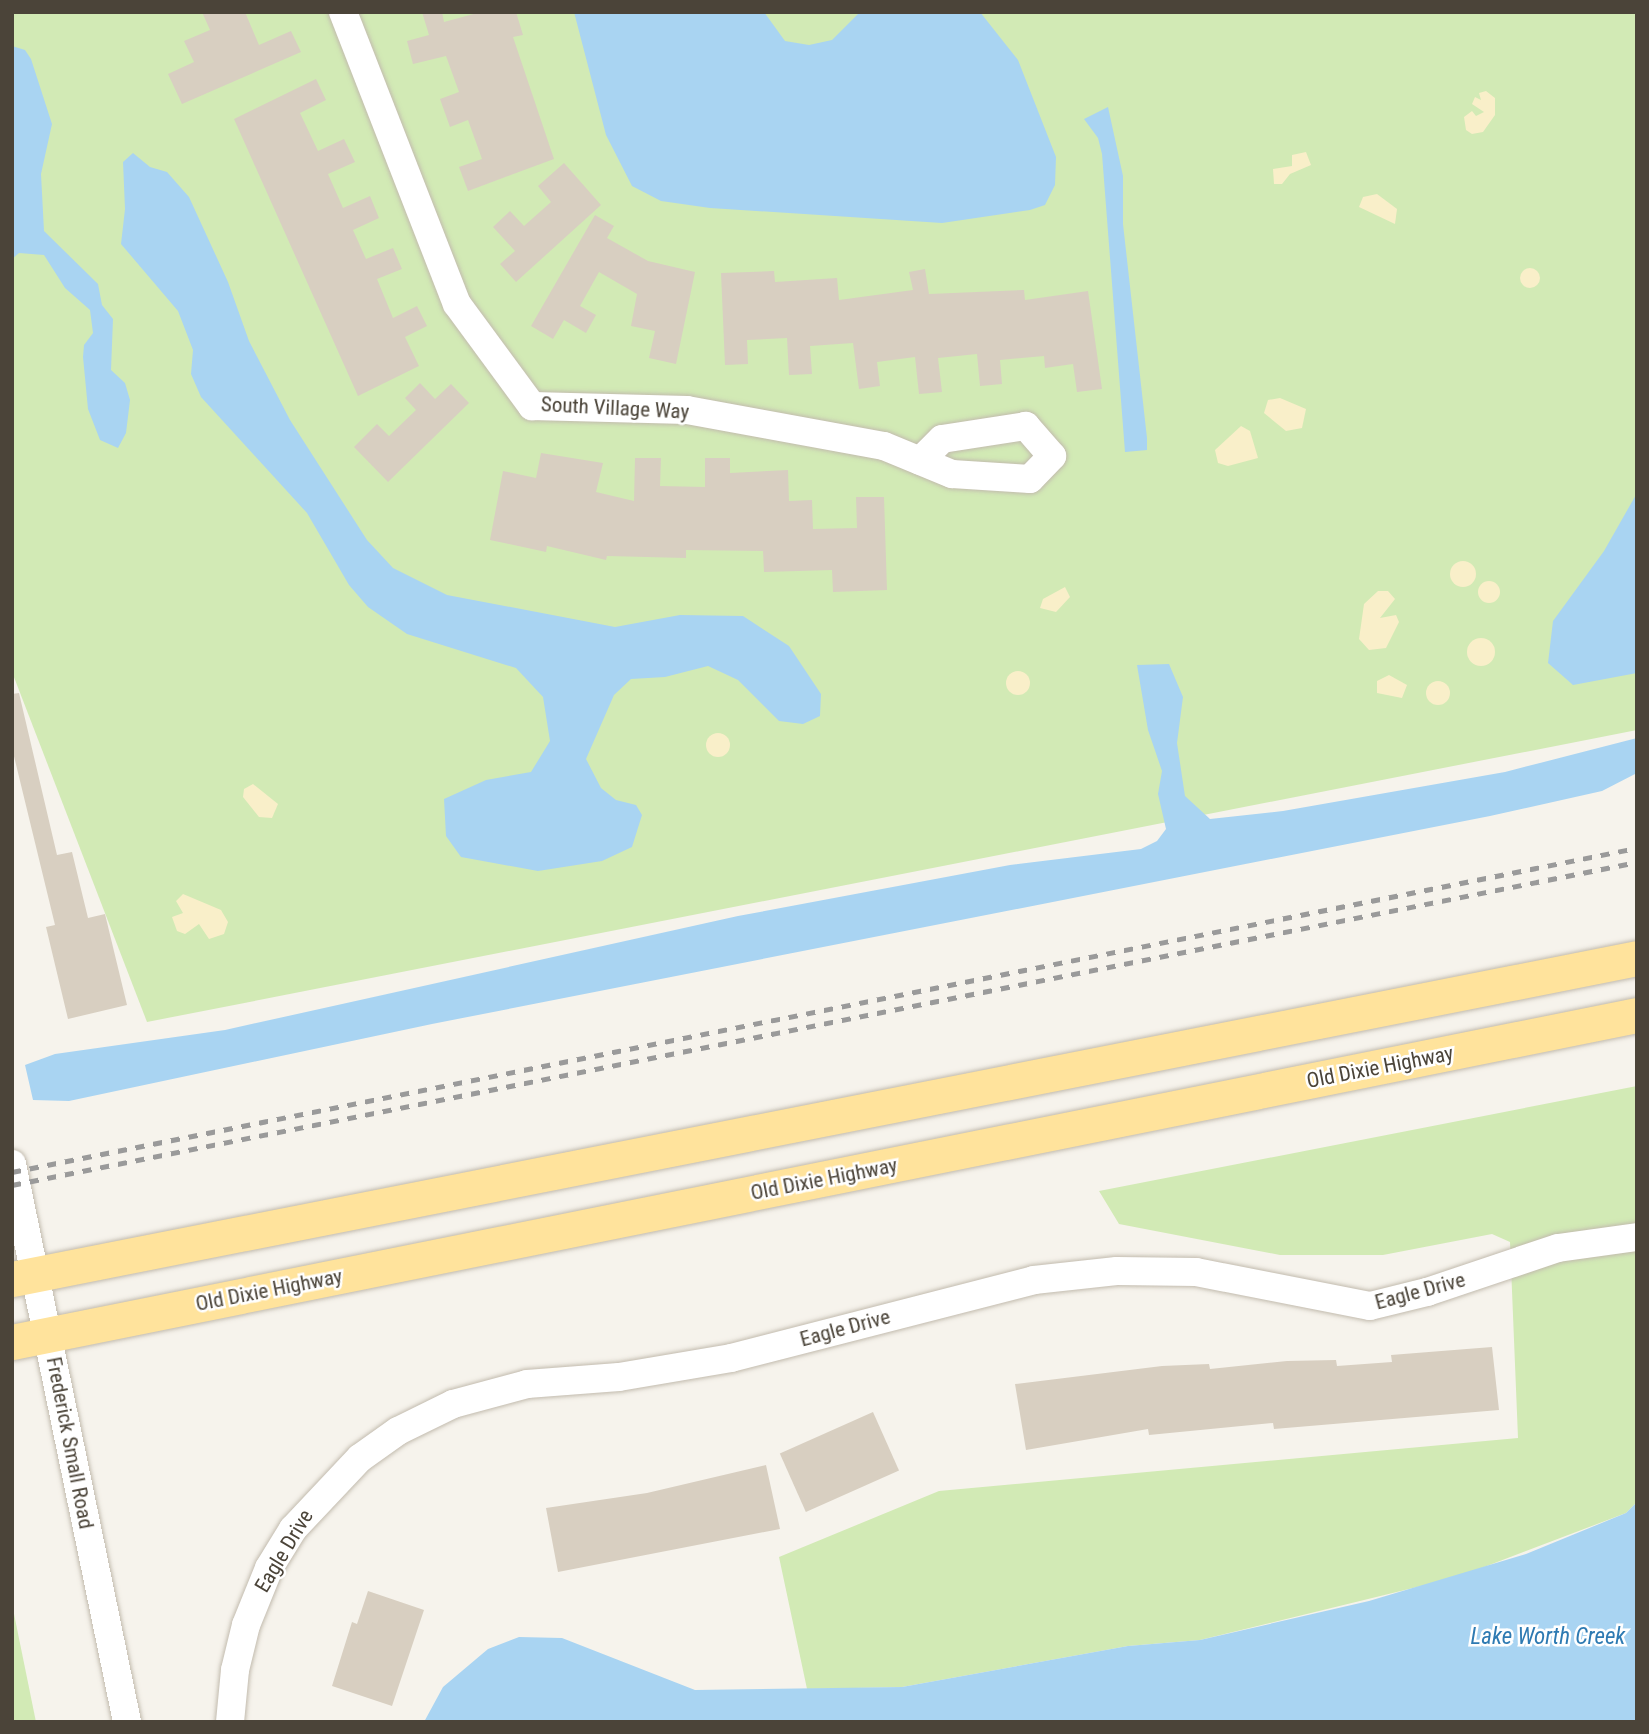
<!DOCTYPE html>
<style>
body{margin:0}
#map{position:relative;width:1649px;height:1734px;overflow:hidden;background:#f6f3ec;font-family:"Roboto Condensed",sans-serif}
div>[style]{position:absolute}
.green>*{inset:0;background:#d2eab5}
.sand>*{inset:0;background:#f9efc9}
.round{border-radius:50%}
.water>*{inset:0;background:#a9d4f2}
.building>*{inset:0;background:#d8cfc1;transform-origin:0 0}
.roads{filter:drop-shadow(0 0 2px #c2bbae) drop-shadow(0 0 2px #c2bbae)}
.minor>*{height:28px;margin:-14px;padding:0 14px;transform-origin:14px;border-radius:14px;background:#fff}
.major>*{height:35px;margin:-17.5px;padding:0 17.5px;transform-origin:17.5px;border-radius:17.5px;background:#ffe39c}
.rail>*{height:5px;margin-top:-2.5px;transform-origin:0;background:repeating-linear-gradient(90deg,#9a9a9a 0 9px,transparent 0 18px)}
span{translate:-50% -50%;white-space:nowrap;text-align:center;line-height:1.15;-webkit-text-stroke:5px #fff;paint-order:stroke}
.street-label{font-size:21px;color:#4b4439}
.water-label{font-size:23px;color:#2e7ab2;font-style:italic}
.frame{position:absolute;inset:0;border:14px solid #4b4439;pointer-events:none}
</style>
<div id="map">
<div class="green">
<i style="clip-path:polygon(12px 12px,1637px 12px,1637px 730px,147px 1022px,12px 672px)"></i>
<i style="clip-path:polygon(1637px 1086px,1637px 1502px,1626px 1513px,1458px 1577px,1200px 1640px,1128px 1646px,902px 1687px,807px 1689px,779px 1557px,939px 1491px,1518px 1438px,1510px 1242px,1492px 1234px,1383px 1255px,1280px 1255px,1119px 1224px,1099px 1191px)"></i>
<i style="clip-path:polygon(12px 1604px,36px 1722px,12px 1722px)"></i>
</div>
<div class="sand">
<i style="clip-path:polygon(1486px 91px,1495px 98px,1495px 115px,1483px 132px,1472px 134px,1466px 130px,1464px 117px,1472px 111px,1476px 116px,1484px 112px,1472px 104px,1475px 97px,1481px 100px,1479px 93px)"></i>
<i style="clip-path:polygon(1306px 152px,1311px 165px,1290px 174px,1282px 184px,1274px 184px,1273px 169px,1292px 166px,1292px 155px)"></i>
<i style="clip-path:polygon(1377px 194px,1397px 209px,1395px 224px,1359px 207px,1363px 197px)"></i>
<i class="round" style="left:1520px;top:268px;width:20px;height:20px"></i>
<i style="clip-path:polygon(1280px 398px,1306px 409px,1302px 428px,1286px 431px,1264px 413px,1268px 400px)"></i>
<i style="clip-path:polygon(1241px 426px,1250px 431px,1258px 458px,1228px 466px,1218px 463px,1215px 450px)"></i>
<i class="round" style="left:1450px;top:561px;width:26px;height:26px"></i>
<i class="round" style="left:1478px;top:581px;width:22px;height:22px"></i>
<i style="clip-path:polygon(1065px 587px,1070px 597px,1056px 612px,1040px 608px,1043px 599px)"></i>
<i style="clip-path:polygon(1378px 591px,1388px 591px,1395px 599px,1380px 618px,1396px 615px,1399px 622px,1386px 648px,1369px 650px,1359px 639px,1364px 604px)"></i>
<i class="round" style="left:1467px;top:638px;width:28px;height:28px"></i>
<i class="round" style="left:1006px;top:671px;width:24px;height:24px"></i>
<i style="clip-path:polygon(1389px 675px,1407px 685px,1402px 698px,1377px 693px,1377px 681px)"></i>
<i class="round" style="left:1426px;top:681px;width:24px;height:24px"></i>
<i class="round" style="left:706px;top:733px;width:24px;height:24px"></i>
<i style="clip-path:polygon(253px 784px,278px 804px,272px 818px,259px 817px,243px 797px,244px 789px)"></i>
<i style="clip-path:polygon(183px 894px,221px 910px,228px 922px,224px 934px,209px 939px,199px 924px,185px 934px,177px 931px,172px 917px,183px 913px,176px 901px)"></i>
</div>
<div class="water">
<i style="clip-path:polygon(574px 12px,764px 12px,785px 41px,809px 45px,832px 40px,860px 12px,980px 12px,1018px 60px,1056px 157px,1055px 185px,1045px 205px,1030px 210px,942px 223px,710px 208px,661px 201px,632px 186px,606px 135px)"></i>
<i style="clip-path:polygon(12px 46px,25px 50px,31px 59px,52px 124px,41px 174px,44px 231px,98px 284px,102px 305px,113px 319px,111px 370px,125px 383px,130px 400px,126px 433px,118px 448px,100px 440px,88px 409px,83px 357px,84px 345px,93px 333px,90px 310px,65px 288px,44px 255px,19px 253px,12px 259px)"></i>
<i style="clip-path:polygon(1108px 107px,1123px 176px,1123px 224px,1147px 438px,1147px 450px,1125px 452px,1102px 154px,1098px 138px,1084px 119px)"></i>
<i style="clip-path:polygon(133px 153px,150px 167px,167px 172px,189px 197px,228px 282px,249px 341px,290px 420px,367px 540px,393px 568px,447px 595px,615px 627px,680px 615px,743px 616px,789px 646px,821px 694px,820px 716px,803px 724px,779px 721px,738px 680px,708px 666px,665px 677px,631px 679px,614px 695px,586px 759px,601px 788px,616px 800px,636px 805px,642px 815px,632px 847px,602px 861px,538px 871px,461px 857px,446px 836px,444px 799px,486px 780px,531px 772px,550px 741px,543px 697px,516px 668px,407px 634px,368px 607px,349px 585px,307px 513px,201px 397px,191px 374px,193px 350px,178px 311px,121px 244px,125px 209px,123px 162px)"></i>
<i style="clip-path:polygon(1637px 493px,1637px 673px,1573px 685px,1548px 663px,1553px 621px,1604px 551px)"></i>
<i style="clip-path:polygon(1169px 664px,1183px 697px,1177px 743px,1185px 796px,1210px 819px,1283px 811px,1505px 772px,1637px 738px,1637px 773px,1602px 791px,1490px 816px,432px 1024px,69px 1101px,33px 1100px,25px 1065px,55px 1054px,225px 1030px,738px 916px,1010px 865px,1141px 849px,1157px 841px,1166px 829px,1158px 794px,1162px 771px,1148px 730px,1137px 665px)"></i>
<i style="clip-path:polygon(1637px 1502px,1637px 1722px,424px 1722px,443px 1687px,488px 1649px,519px 1637px,562px 1638px,695px 1690px,902px 1687px,1128px 1646px,1200px 1640px,1369px 1601px,1526px 1554px,1626px 1513px)"></i>
</div>
<div class="building">
<i style="clip-path:polygon(202px 12px,245px 12px,259px 45px,291px 31px,301px 52px,182px 104px,168px 74px,194px 62px,184px 41px,210px 30px)"></i>
<i style="clip-path:polygon(422px 12px,442px 12px,444px 22px,481px 12px,516px 12px,523px 35px,513px 37px,554px 159px,468px 191px,459px 167px,482px 159px,468px 120px,450px 127px,440px 99px,459px 92px,446px 56px,413px 64px,407px 41px,429px 35px)"></i>
<i style="clip-path:polygon(316px 79px,326px 100px,300px 113px,318px 151px,344px 139px,355px 162px,328px 174px,343px 208px,370px 196px,379px 218px,353px 230px,366px 259px,393px 248px,402px 269px,377px 279px,393px 318px,417px 306px,427px 326px,405px 337px,419px 366px,358px 396px,234px 119px)"></i>
<i style="clip-path:polygon(564px 163px,601px 205px,516px 282px,500px 264px,515px 251px,493px 227px,510px 211px,524px 226px,551px 202px,538px 186px)"></i>
<i style="clip-path:polygon(595px 215px,614px 226px,607px 238px,648px 261px,695px 272px,676px 364px,649px 358px,655px 331px,631px 326px,637px 294px,599px 272px,580px 306px,596px 315px,586px 333px,564px 320px,553px 339px,531px 326px)"></i>
<i style="clip-path:polygon(925px 269px,929px 294px,1024px 290px,1025px 300px,1088px 291px,1102px 389px,1077px 392px,1073px 364px,1045px 368px,1044px 356px,1000px 360px,1002px 384px,980px 386px,977px 354px,938px 358px,942px 392px,919px 394px,915px 357px,877px 362px,880px 386px,859px 389px,853px 343px,810px 346px,812px 374px,789px 375px,787px 338px,747px 340px,748px 364px,725px 365px,721px 273px,774px 271px,775px 282px,837px 278px,839px 300px,913px 290px,909px 272px)"></i>
<i style="clip-path:polygon(420px 383px,435px 399px,451px 384px,469px 403px,388px 482px,354px 447px,377px 424px,389px 436px,416px 410px,405px 398px)"></i>
<i style="clip-path:polygon(541px 453px,603px 463px,596px 492px,634px 501px,635px 458px,661px 458px,660px 486px,705px 487px,705px 458px,730px 458px,730px 473px,788px 470px,789px 501px,812px 500px,813px 529px,857px 528px,856px 497px,884px 497px,887px 590px,833px 592px,832px 570px,764px 572px,763px 551px,686px 550px,686px 558px,607px 556px,606px 560px,547px 546px,546px 552px,490px 540px,503px 471px,536px 478px)"></i>
<i style="clip-path:polygon(19px 693px,57px 855px,72px 852px,88px 918px,105px 914px,127px 1005px,68px 1019px,46px 927px,55px 925px,12px 748px,12px 694px)"></i>
<i style="clip-path:polygon(1492px 1347px,1499px 1410px,1274px 1429px,1273px 1423px,1149px 1435px,1148px 1429px,1026px 1450px,1015px 1384px,1162px 1366px,1209px 1364px,1210px 1369px,1287px 1361px,1336px 1360px,1337px 1366px,1392px 1362px,1391px 1355px)"></i>
<i style="left:873px;top:1412px;width:64px;height:102px;rotate:66deg"></i>
<i style="clip-path:polygon(766px 1465px,780px 1529px,558px 1572px,546px 1508px,647px 1493px)"></i>
<i style="clip-path:polygon(368px 1591px,424px 1610px,392px 1706px,332px 1686px,352px 1622px,357px 1624px)"></i>
</div>
<div class="roads">
<div class="minor">
<i style="left:343px;top:12px;width:313px;rotate:68.7deg"></i>
<i style="left:457px;top:304px;width:127px;rotate:53.7deg"></i>
<i style="left:532px;top:406px;width:155px;rotate:1.5deg"></i>
<i style="left:687px;top:410px;width:200px;rotate:10.4deg"></i>
<i style="left:884px;top:446px;width:74px;rotate:22.4deg"></i>
<i style="left:952px;top:474px;width:78px;rotate:3.7deg"></i>
<i style="left:1030px;top:479px;width:32px;rotate:-46deg"></i>
<i style="left:1052px;top:456px;width:40px;rotate:-131deg"></i>
<i style="left:1026px;top:426px;width:85px;rotate:171.2deg"></i>
<i style="left:942px;top:439px;width:31px;rotate:135deg"></i>
<i style="left:12px;top:1164px;width:570px;rotate:78.35deg"></i>
<i style="left:230px;top:1722px;width:52px;rotate:-84.5deg"></i>
<i style="left:235px;top:1670px;width:46px;rotate:-76.3deg"></i>
<i style="left:246px;top:1625px;width:61px;rotate:-68deg"></i>
<i style="left:269px;top:1568px;width:46px;rotate:-58.4deg"></i>
<i style="left:293px;top:1529px;width:98px;rotate:-46.7deg"></i>
<i style="left:360px;top:1458px;width:47px;rotate:-35.4deg"></i>
<i style="left:398px;top:1431px;width:61px;rotate:-26.1deg"></i>
<i style="left:453px;top:1404px;width:77px;rotate:-15.1deg"></i>
<i style="left:527px;top:1384px;width:92px;rotate:-4.4deg"></i>
<i style="left:619px;top:1377px;width:114px;rotate:-9.6deg"></i>
<i style="left:731px;top:1358px;width:313px;rotate:-14.4deg"></i>
<i style="left:1034px;top:1280px;width:83px;rotate:-6.2deg"></i>
<i style="left:1117px;top:1271px;width:79px;rotate:0.7deg"></i>
<i style="left:1196px;top:1272px;width:177px;rotate:11.1deg"></i>
<i style="left:1370px;top:1306px;width:59px;rotate:-13.8deg"></i>
<i style="left:1427px;top:1292px;width:138px;rotate:-18.6deg"></i>
<i style="left:1558px;top:1248px;width:80px;rotate:-7.9deg"></i>
</div>
<div class="major">
<i style="left:12px;top:1279px;width:1656px;rotate:-11.17deg"></i>
<i style="left:12px;top:1342px;width:1658px;rotate:-11.38deg"></i>
</div>
</div>
<div class="rail">
<i style="left:12px;top:1172px;width:1657px;rotate:-11.28deg"></i>
<i style="left:12px;top:1185px;width:1657px;rotate:-11.24deg"></i>
</div>
<div class="street-label">
<span style="left:615px;top:408px;rotate:3deg">South Village Way</span>
<span style="left:1380px;top:1067px;rotate:-11deg">Old Dixie Highway</span>
<span style="left:824px;top:1179px;rotate:-11deg">Old Dixie Highway</span>
<span style="left:269px;top:1290px;rotate:-11deg">Old Dixie Highway</span>
<span style="left:1420px;top:1291px;rotate:-15deg">Eagle Drive</span>
<span style="left:845px;top:1328px;rotate:-15deg">Eagle Drive</span>
<span style="left:70px;top:1443px;rotate:79deg">Frederick Small Road</span>
<span style="left:284px;top:1551px;rotate:-59deg">Eagle Drive</span>
</div>
<div class="water-label">
<span style="left:1548px;top:1637px">Lake Worth Creek</span>
</div>
<div class="frame"></div>
</div>
